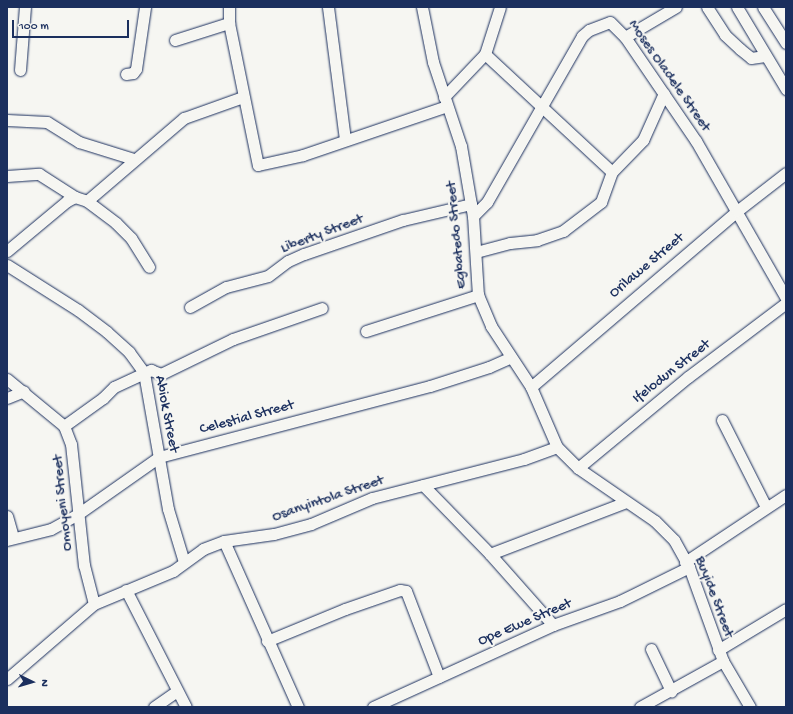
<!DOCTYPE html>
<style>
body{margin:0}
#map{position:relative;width:793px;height:714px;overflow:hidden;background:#f6f6f2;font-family:"Gochi Hand",sans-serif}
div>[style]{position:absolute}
.roads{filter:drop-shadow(0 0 1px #1b2f5e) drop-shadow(0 0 1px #1b2f5e)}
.minor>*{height:11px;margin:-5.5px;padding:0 5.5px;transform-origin:5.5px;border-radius:5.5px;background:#f6f6f2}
span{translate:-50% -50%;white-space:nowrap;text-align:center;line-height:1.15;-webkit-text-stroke:4px #f6f6f2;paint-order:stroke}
.street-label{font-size:15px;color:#1b2f5e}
.frame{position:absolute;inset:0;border:8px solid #1b2f5e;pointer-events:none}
.north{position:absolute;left:12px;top:662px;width:40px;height:40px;-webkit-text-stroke:3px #f6f6f2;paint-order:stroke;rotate:95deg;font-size:11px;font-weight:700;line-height:16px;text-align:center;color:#1b2f5e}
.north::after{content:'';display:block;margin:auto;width:14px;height:18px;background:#1b2f5e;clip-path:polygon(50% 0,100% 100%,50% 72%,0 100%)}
.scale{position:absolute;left:12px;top:20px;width:117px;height:18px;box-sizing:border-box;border:2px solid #1b2f5e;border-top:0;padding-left:5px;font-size:12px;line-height:14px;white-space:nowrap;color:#1b2f5e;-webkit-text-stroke:3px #f6f6f2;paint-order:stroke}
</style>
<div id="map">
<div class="roads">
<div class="minor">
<i style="left:229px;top:7px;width:16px;rotate:90deg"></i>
<i style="left:229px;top:23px;width:145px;rotate:78.5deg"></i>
<i style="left:258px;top:165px;width:46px;rotate:-12.5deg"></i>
<i style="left:303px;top:155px;width:152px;rotate:-18.8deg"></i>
<i style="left:328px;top:7px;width:134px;rotate:82.7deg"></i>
<i style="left:422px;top:7px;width:56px;rotate:78.7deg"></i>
<i style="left:433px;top:62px;width:89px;rotate:71.6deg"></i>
<i style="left:461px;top:146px;width:71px;rotate:80.3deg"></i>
<i style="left:473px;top:216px;width:79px;rotate:86.4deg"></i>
<i style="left:478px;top:295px;width:34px;rotate:67deg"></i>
<i style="left:491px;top:326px;width:73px;rotate:56.7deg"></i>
<i style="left:531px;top:387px;width:65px;rotate:66.6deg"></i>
<i style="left:557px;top:447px;width:30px;rotate:45deg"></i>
<i style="left:578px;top:468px;width:93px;rotate:34.5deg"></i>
<i style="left:655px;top:521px;width:27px;rotate:45deg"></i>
<i style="left:674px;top:540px;width:31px;rotate:61deg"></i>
<i style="left:689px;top:567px;width:100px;rotate:70.1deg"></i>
<i style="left:723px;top:661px;width:53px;rotate:59.6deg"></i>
<i style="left:707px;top:7px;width:33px;rotate:57deg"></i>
<i style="left:725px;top:35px;width:21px;rotate:43deg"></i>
<i style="left:740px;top:49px;width:14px;rotate:39deg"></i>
<i style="left:751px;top:58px;width:14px;rotate:-8deg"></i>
<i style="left:737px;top:7px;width:96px;rotate:59.1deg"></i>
<i style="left:763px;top:7px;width:43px;rotate:57.4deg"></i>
<i style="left:625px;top:37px;width:59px;rotate:-30.5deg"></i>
<i style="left:175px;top:40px;width:57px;rotate:-17.5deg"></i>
<i style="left:485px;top:54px;width:173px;rotate:42.9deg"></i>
<i style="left:20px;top:70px;width:63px;rotate:-85.5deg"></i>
<i style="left:126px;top:74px;width:7px;rotate:-8deg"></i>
<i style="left:133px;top:73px;width:5px;rotate:-53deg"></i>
<i style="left:136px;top:69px;width:63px;rotate:-81.7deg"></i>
<i style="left:444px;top:97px;width:59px;rotate:-46.4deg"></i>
<i style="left:485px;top:54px;width:49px;rotate:-72.3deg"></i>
<i style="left:7px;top:120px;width:40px;rotate:2.9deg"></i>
<i style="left:47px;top:122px;width:38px;rotate:32deg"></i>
<i style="left:79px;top:142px;width:58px;rotate:17.2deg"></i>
<i style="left:7px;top:176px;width:32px;rotate:-4deg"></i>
<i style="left:39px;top:174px;width:43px;rotate:32.6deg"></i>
<i style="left:87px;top:201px;width:36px;rotate:37deg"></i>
<i style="left:116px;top:223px;width:21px;rotate:45deg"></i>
<i style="left:131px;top:238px;width:34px;rotate:58deg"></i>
<i style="left:473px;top:216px;width:20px;rotate:-45deg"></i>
<i style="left:487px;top:202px;width:191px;rotate:-60.2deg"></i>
<i style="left:582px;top:36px;width:9px;rotate:-41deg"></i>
<i style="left:589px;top:30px;width:22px;rotate:-21deg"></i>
<i style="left:610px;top:22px;width:21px;rotate:45deg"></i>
<i style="left:625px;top:37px;width:126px;rotate:55.7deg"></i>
<i style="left:696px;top:141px;width:181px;rotate:60.2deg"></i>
<i style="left:7px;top:251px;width:78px;rotate:-39.8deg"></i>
<i style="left:67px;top:201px;width:9px;rotate:-27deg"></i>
<i style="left:75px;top:197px;width:13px;rotate:18deg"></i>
<i style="left:87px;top:201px;width:128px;rotate:-40.6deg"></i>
<i style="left:184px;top:118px;width:63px;rotate:-19.6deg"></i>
<i style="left:476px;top:252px;width:35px;rotate:-15deg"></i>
<i style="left:510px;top:243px;width:27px;rotate:-6deg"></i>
<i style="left:537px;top:240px;width:28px;rotate:-19deg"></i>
<i style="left:563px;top:231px;width:48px;rotate:-37.3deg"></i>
<i style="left:601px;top:202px;width:32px;rotate:-70deg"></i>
<i style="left:612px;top:172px;width:45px;rotate:-45.9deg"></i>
<i style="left:643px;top:140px;width:51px;rotate:-65.9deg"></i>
<i style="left:7px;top:265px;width:84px;rotate:32.4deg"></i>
<i style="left:78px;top:310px;width:36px;rotate:37deg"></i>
<i style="left:107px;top:332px;width:30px;rotate:42deg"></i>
<i style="left:129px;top:352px;width:26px;rotate:54deg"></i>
<i style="left:144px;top:373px;width:138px;rotate:80deg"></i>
<i style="left:168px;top:509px;width:55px;rotate:73.2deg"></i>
<i style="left:190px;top:307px;width:41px;rotate:-29.1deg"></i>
<i style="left:226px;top:287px;width:43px;rotate:-14.7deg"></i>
<i style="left:268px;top:276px;width:25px;rotate:-37deg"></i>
<i style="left:288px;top:261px;width:17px;rotate:-24deg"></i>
<i style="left:304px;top:254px;width:105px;rotate:-19deg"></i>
<i style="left:403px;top:220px;width:70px;rotate:-13.2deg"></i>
<i style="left:366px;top:331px;width:118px;rotate:-17.8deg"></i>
<i style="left:7px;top:379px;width:74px;rotate:39.5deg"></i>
<i style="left:64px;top:426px;width:19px;rotate:69deg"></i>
<i style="left:71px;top:444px;width:122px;rotate:83.9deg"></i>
<i style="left:84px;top:565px;width:40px;rotate:75.6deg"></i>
<i style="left:531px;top:387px;width:271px;rotate:-40.5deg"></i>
<i style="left:737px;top:211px;width:62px;rotate:-37.8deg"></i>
<i style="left:7px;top:398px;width:18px;rotate:-22deg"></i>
<i style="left:722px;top:420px;width:97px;rotate:63.2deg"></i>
<i style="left:64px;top:426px;width:48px;rotate:-35.7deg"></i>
<i style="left:103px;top:398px;width:16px;rotate:-45deg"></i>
<i style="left:114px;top:387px;width:41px;rotate:-24.7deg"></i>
<i style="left:151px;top:370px;width:11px;rotate:22deg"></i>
<i style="left:161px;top:374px;width:80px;rotate:-25.9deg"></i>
<i style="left:233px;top:339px;width:94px;rotate:-19.2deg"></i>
<i style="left:578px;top:468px;width:143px;rotate:-39.6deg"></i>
<i style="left:688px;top:377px;width:123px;rotate:-37.1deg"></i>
<i style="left:423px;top:485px;width:96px;rotate:45.8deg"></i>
<i style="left:490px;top:554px;width:95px;rotate:48.4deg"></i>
<i style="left:7px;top:516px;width:22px;rotate:74deg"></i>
<i style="left:7px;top:540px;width:45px;rotate:-14deg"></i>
<i style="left:51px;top:529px;width:31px;rotate:-29deg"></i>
<i style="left:78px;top:514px;width:99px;rotate:-35.1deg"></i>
<i style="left:159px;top:457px;width:280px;rotate:-14.7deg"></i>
<i style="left:430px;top:386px;width:62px;rotate:-17.9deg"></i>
<i style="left:489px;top:367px;width:24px;rotate:-24deg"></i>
<i style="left:224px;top:541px;width:182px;rotate:66deg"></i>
<i style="left:490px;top:554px;width:146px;rotate:-20.9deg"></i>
<i style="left:685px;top:562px;width:121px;rotate:-33.6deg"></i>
<i style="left:126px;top:590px;width:131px;rotate:62.9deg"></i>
<i style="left:267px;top:641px;width:84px;rotate:-22.3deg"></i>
<i style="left:345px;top:609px;width:58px;rotate:-19.1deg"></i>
<i style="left:400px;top:590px;width:6px;rotate:9deg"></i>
<i style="left:406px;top:591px;width:92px;rotate:69deg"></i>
<i style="left:651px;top:649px;width:47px;rotate:64.5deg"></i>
<i style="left:718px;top:650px;width:79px;rotate:-31.1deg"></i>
<i style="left:7px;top:679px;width:115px;rotate:-40.8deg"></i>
<i style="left:94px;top:604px;width:86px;rotate:-22.7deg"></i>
<i style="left:173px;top:571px;width:37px;rotate:-36deg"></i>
<i style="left:203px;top:549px;width:22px;rotate:-21deg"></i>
<i style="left:224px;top:541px;width:50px;rotate:-8deg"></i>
<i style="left:274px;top:534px;width:38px;rotate:-15deg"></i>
<i style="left:311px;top:524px;width:66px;rotate:-23.1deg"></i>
<i style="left:372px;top:498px;width:157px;rotate:-14.4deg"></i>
<i style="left:524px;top:459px;width:35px;rotate:-20deg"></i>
<i style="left:154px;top:707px;width:28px;rotate:-35deg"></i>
<i style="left:373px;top:707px;width:198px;rotate:-24.5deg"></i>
<i style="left:553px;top:625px;width:71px;rotate:-19.7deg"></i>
<i style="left:620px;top:601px;width:77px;rotate:-26.2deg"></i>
<i style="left:640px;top:707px;width:95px;rotate:-29deg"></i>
</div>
</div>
<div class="street-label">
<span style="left:669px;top:76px;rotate:55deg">Moses Oladele Street</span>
<span style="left:322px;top:234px;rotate:-21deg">Liberty Street</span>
<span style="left:457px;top:235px;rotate:-96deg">Egbatedo Street</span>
<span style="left:647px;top:266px;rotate:-40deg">Orilawe Street</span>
<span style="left:672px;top:372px;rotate:-38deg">Ifelodun Street</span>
<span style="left:166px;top:414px;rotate:79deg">Abiok Street</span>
<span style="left:247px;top:418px;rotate:-15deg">Celestial Street</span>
<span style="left:328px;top:499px;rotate:-19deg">Osanyintola Street</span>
<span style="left:63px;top:503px;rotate:-96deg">Omoyeni Street</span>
<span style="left:714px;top:597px;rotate:69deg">Buyide Street</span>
<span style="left:525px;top:623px;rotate:-23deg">Ope Ewe Street</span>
</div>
<div class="frame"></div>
<div class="north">N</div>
<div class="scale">100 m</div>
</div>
